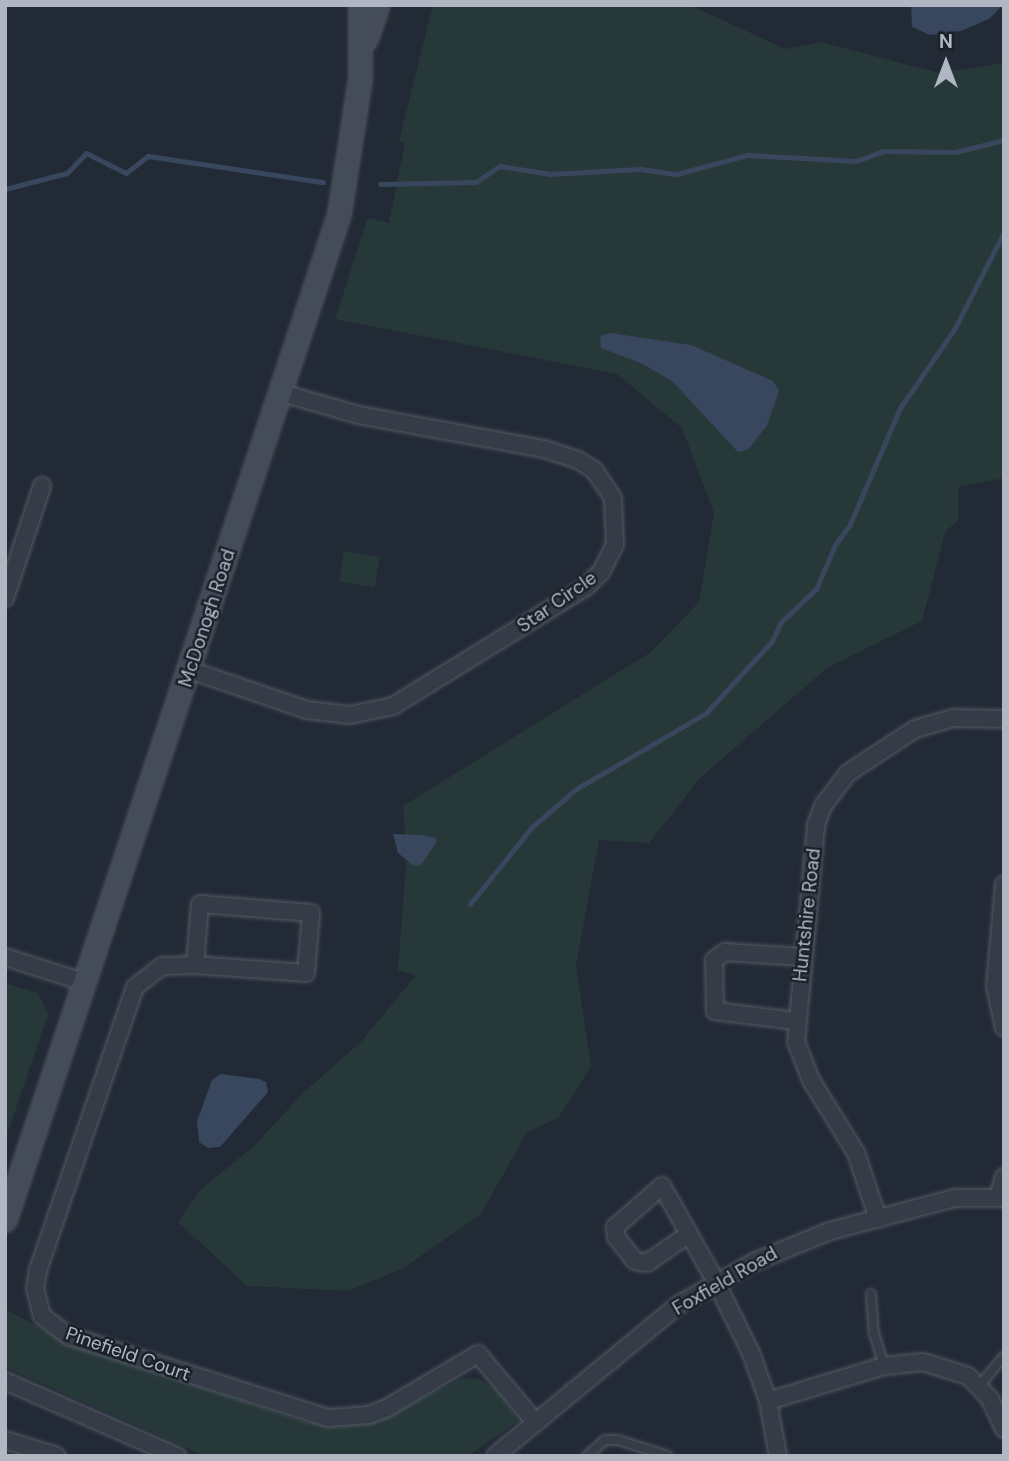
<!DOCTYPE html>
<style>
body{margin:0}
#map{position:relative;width:1009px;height:1461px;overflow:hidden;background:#222a36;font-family:"DM Sans",sans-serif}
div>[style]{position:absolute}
.green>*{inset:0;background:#273839;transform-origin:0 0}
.water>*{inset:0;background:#39475e}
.stream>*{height:5px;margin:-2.5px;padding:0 2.5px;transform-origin:2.5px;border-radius:2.5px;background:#39475e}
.roads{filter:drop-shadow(0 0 2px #535a64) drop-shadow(0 0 2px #535a64)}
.lane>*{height:8px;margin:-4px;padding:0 4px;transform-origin:4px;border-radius:4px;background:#353c47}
.street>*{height:16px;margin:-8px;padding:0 8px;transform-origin:8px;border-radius:8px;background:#353c47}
.secondary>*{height:21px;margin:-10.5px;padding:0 10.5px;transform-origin:10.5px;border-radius:10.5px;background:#444b59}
span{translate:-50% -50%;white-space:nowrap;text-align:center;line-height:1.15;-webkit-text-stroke:5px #1b212b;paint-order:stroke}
.street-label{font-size:19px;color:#b0b7c3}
.frame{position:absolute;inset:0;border:7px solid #b0b7c3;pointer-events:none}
.north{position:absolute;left:911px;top:28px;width:70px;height:70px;-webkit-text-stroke:5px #1b212b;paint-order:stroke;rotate:0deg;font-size:19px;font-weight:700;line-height:28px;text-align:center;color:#b0b7c3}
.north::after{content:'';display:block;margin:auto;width:24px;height:32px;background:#b0b7c3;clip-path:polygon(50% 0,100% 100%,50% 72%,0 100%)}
</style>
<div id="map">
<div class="green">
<i style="clip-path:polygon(433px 5px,690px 5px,785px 49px,821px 42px,939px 73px,1004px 63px,1004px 478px,958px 487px,958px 520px,945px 532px,922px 621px,827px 668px,700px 778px,649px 843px,599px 840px,576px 965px,591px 1067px,558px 1118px,527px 1132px,481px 1214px,402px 1269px,348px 1291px,247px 1286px,178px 1222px,199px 1191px,254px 1146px,304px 1092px,361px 1042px,416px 975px,398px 970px,407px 851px,403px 806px,651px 652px,699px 602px,714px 513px,682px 428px,617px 374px,335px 319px,368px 218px,389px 223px,405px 142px,399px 141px)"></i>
<i style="left:344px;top:551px;width:36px;height:31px;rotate:9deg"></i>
<i style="clip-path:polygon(5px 983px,38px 993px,48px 1014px,5px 1141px)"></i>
<i style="clip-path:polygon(5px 1309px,67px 1342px,301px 1421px,347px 1426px,369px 1423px,463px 1378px,478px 1379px,495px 1388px,520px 1420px,468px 1456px,206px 1456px,5px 1367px)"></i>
</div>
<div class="water">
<i style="clip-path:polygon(911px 5px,1003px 5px,989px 19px,961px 31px,930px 35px,912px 27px)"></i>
<i style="clip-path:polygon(610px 333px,691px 345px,773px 381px,779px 391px,767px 425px,749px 449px,738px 452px,673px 382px,643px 364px,601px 348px,600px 336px)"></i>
<i style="clip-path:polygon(393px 834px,422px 835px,436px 838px,436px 843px,421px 865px,414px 866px,398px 853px)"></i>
<i style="clip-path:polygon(220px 1074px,259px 1079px,266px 1082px,268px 1092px,220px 1147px,208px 1148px,199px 1142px,197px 1121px,212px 1080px)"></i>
</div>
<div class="stream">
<i style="left:380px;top:184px;width:96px;rotate:-1.2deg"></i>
<i style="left:476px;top:182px;width:29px;rotate:-34deg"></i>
<i style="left:500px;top:166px;width:51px;rotate:9.1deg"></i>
<i style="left:550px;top:174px;width:90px;rotate:-3.2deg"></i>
<i style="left:640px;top:169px;width:37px;rotate:8deg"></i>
<i style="left:677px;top:174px;width:73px;rotate:-15.2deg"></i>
<i style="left:747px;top:155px;width:109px;rotate:3.2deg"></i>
<i style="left:856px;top:161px;width:29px;rotate:-20deg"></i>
<i style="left:883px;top:151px;width:72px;rotate:0.8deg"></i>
<i style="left:955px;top:152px;width:50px;rotate:-13.8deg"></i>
<i style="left:5px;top:189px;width:64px;rotate:-14.5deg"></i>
<i style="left:67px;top:173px;width:28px;rotate:-46deg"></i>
<i style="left:86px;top:153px;width:45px;rotate:26.6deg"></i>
<i style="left:126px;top:173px;width:28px;rotate:-38deg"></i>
<i style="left:148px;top:156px;width:177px;rotate:8.5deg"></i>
<i style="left:470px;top:904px;width:99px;rotate:-51.2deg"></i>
<i style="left:532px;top:827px;width:58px;rotate:-40.8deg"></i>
<i style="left:576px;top:789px;width:151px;rotate:-30.3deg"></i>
<i style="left:706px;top:713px;width:98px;rotate:-47.5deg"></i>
<i style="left:772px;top:641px;width:21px;rotate:-65deg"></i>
<i style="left:781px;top:622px;width:48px;rotate:-43.3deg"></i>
<i style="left:816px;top:589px;width:48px;rotate:-66.6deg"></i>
<i style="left:835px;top:545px;width:26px;rotate:-54deg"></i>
<i style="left:850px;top:524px;width:126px;rotate:-66.7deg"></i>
<i style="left:900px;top:408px;width:97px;rotate:-55.5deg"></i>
<i style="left:955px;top:328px;width:108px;rotate:-63deg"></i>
</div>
<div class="roads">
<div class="lane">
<i style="left:871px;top:1294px;width:39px;rotate:86deg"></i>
<i style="left:874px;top:1333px;width:34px;rotate:73deg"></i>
<i style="left:979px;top:1386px;width:39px;rotate:-50deg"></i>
<i style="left:587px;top:1456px;width:24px;rotate:-42deg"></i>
<i style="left:605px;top:1440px;width:13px"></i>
<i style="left:618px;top:1440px;width:52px;rotate:17.7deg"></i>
</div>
<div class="street">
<i style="left:5px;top:598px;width:118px;rotate:-71.7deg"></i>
<i style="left:190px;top:670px;width:124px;rotate:18.9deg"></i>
<i style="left:307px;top:710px;width:43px;rotate:6.6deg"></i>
<i style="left:350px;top:715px;width:44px;rotate:-11.8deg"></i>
<i style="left:393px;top:706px;width:227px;rotate:-31.7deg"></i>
<i style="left:586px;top:587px;width:21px;rotate:-45deg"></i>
<i style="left:601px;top:572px;width:31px;rotate:-63deg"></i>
<i style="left:615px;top:544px;width:46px;rotate:-92.5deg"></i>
<i style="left:613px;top:498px;width:34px;rotate:-124deg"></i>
<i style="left:594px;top:470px;width:19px;rotate:-148deg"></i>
<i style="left:578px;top:460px;width:36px;rotate:-162deg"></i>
<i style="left:544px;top:449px;width:188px;rotate:-169.6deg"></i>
<i style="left:359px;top:415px;width:80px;rotate:-164.1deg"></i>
<i style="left:1004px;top:884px;width:102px;rotate:95deg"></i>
<i style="left:995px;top:986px;width:43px;rotate:77.9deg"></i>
<i style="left:5px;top:957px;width:85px;rotate:17.8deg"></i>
<i style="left:195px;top:965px;width:111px;rotate:4.1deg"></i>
<i style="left:306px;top:973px;width:60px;rotate:-85.2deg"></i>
<i style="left:311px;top:913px;width:111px;rotate:-175.4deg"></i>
<i style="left:200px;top:904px;width:61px;rotate:94.7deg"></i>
<i style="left:195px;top:965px;width:33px;rotate:178deg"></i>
<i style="left:162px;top:966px;width:34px;rotate:142deg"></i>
<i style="left:135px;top:987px;width:299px;rotate:108.9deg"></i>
<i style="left:38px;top:1270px;width:18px;rotate:99deg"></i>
<i style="left:35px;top:1288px;width:29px;rotate:76deg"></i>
<i style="left:42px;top:1316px;width:34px;rotate:37deg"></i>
<i style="left:69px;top:1336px;width:272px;rotate:17.6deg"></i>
<i style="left:328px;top:1418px;width:41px;rotate:-4.2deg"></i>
<i style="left:369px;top:1415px;width:19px;rotate:-21deg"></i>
<i style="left:387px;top:1408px;width:106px;rotate:-30.7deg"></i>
<i style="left:478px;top:1354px;width:90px;rotate:50deg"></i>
<i style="left:796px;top:1021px;width:82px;rotate:-173deg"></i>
<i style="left:715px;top:1011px;width:51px;rotate:-91.1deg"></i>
<i style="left:714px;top:960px;width:14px;rotate:-36deg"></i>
<i style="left:725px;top:952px;width:77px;rotate:3.7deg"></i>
<i style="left:998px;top:1197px;width:21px;rotate:-73deg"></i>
<i style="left:878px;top:1219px;width:70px;rotate:-108.4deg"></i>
<i style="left:856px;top:1153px;width:86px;rotate:-121.7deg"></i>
<i style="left:811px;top:1080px;width:41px;rotate:-111.5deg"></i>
<i style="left:796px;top:1042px;width:218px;rotate:-84.7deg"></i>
<i style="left:816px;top:825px;width:20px;rotate:-70deg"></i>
<i style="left:823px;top:806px;width:41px;rotate:-52.9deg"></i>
<i style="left:848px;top:773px;width:80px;rotate:-33.3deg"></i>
<i style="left:915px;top:729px;width:40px;rotate:-16deg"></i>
<i style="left:953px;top:718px;width:51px;rotate:1.1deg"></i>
<i style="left:689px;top:1234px;width:51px;rotate:145.4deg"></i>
<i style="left:647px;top:1263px;width:12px;rotate:-171deg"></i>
<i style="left:635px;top:1261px;width:31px;rotate:-128deg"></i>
<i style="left:616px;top:1237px;width:10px;rotate:-96deg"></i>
<i style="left:615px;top:1227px;width:62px;rotate:-41.1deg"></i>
<i style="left:662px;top:1186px;width:110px;rotate:60.6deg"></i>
<i style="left:716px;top:1282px;width:79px;rotate:63.8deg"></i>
<i style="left:751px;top:1353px;width:51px;rotate:70.5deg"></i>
<i style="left:768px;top:1401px;width:56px;rotate:79.7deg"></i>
<i style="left:5px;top:1381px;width:188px;rotate:23.6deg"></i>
<i style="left:768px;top:1401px;width:121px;rotate:-16.8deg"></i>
<i style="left:884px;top:1366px;width:39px;rotate:-6deg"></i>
<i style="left:923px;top:1362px;width:47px;rotate:17.3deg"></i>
<i style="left:968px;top:1376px;width:32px;rotate:46deg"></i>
<i style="left:990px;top:1399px;width:33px;rotate:65deg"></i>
<i style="left:5px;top:1440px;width:54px;rotate:17.1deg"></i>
<i style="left:495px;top:1456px;width:237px;rotate:-39.5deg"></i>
<i style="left:678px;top:1305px;width:87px;rotate:-29.5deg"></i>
<i style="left:754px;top:1262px;width:82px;rotate:-22.2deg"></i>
<i style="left:830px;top:1231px;width:129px;rotate:-14.8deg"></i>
<i style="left:955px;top:1198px;width:49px"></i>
</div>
<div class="secondary">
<i style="left:366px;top:39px;width:36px;rotate:-71deg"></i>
<i style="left:5px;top:1220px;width:1060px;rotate:-71.63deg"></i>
<i style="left:339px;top:214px;width:137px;rotate:-81.2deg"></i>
<i style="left:360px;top:79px;width:74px;rotate:-90deg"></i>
</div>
</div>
<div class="street-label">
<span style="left:557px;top:602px;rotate:-35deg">Star Circle</span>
<span style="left:207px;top:618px;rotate:-72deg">McDonogh Road</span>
<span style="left:807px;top:915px;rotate:-84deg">Huntshire Road</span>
<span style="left:725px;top:1281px;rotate:-30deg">Foxfield Road</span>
<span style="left:128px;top:1354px;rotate:19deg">Pinefield Court</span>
</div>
<div class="frame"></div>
<div class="north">N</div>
</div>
